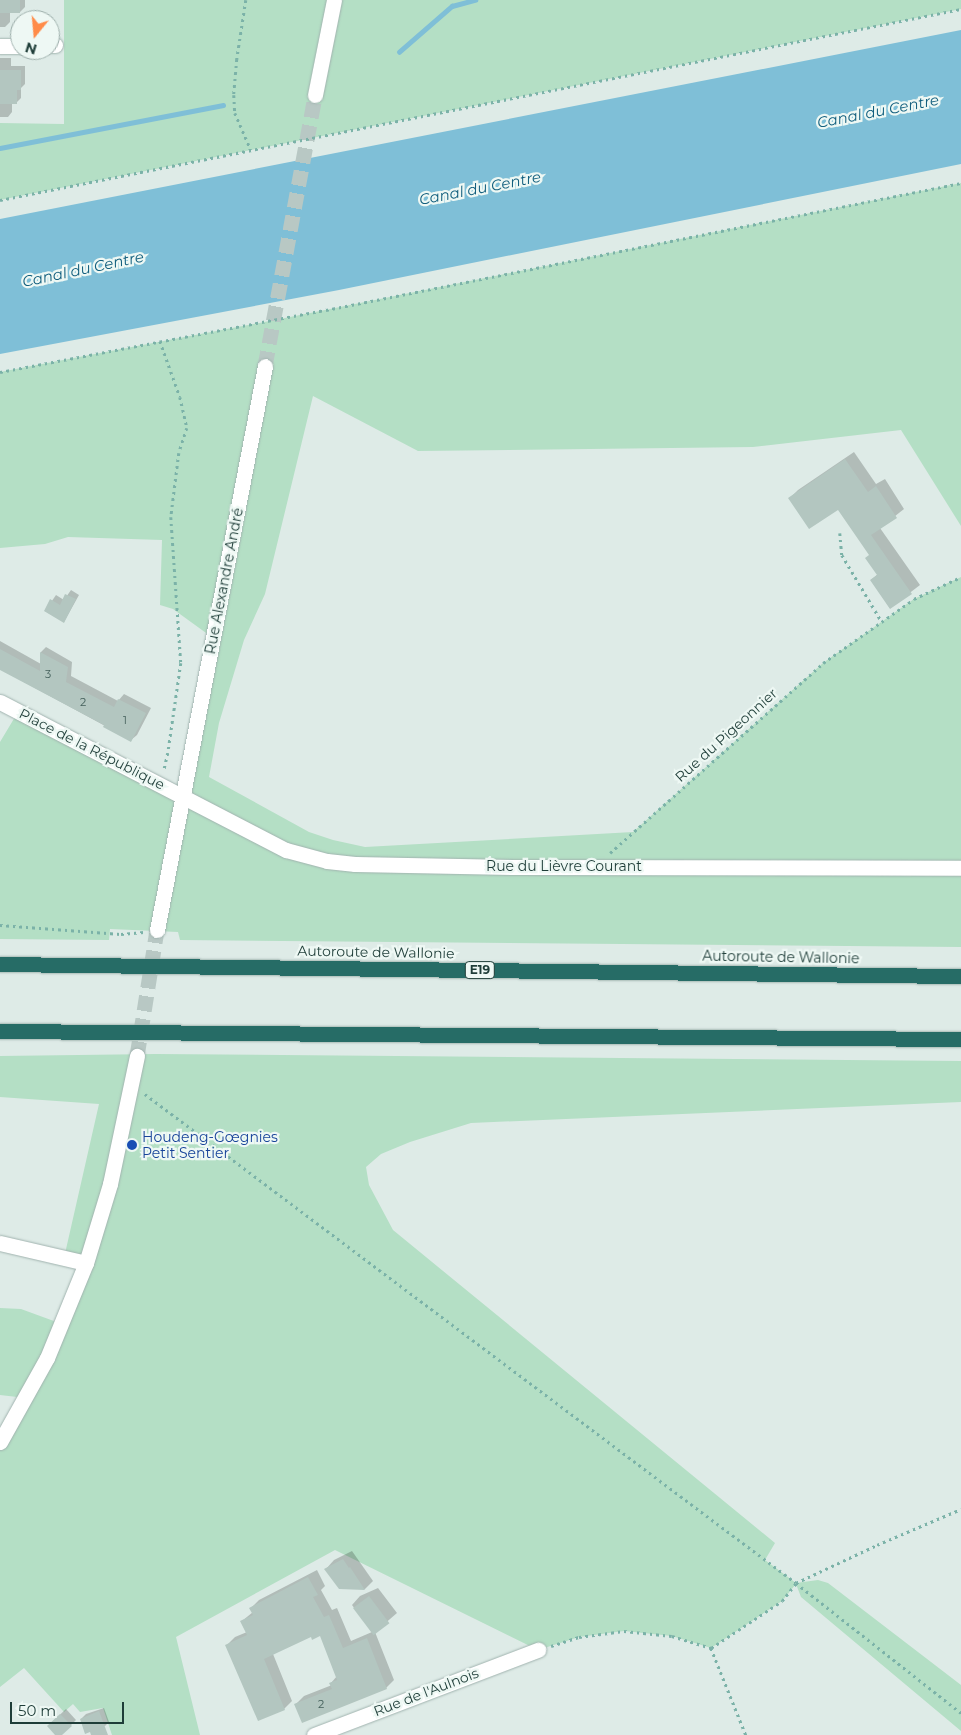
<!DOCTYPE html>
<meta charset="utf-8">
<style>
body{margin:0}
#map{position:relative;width:961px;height:1735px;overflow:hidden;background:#deebe7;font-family:Montserrat,sans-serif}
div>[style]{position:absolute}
.green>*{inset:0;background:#b4dfc5}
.water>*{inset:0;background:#7fbfd7}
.shadow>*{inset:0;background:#0003}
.stream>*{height:4.5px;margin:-2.25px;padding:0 2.25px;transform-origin:2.25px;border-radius:2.25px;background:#7fbfd7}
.building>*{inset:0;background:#b3c6c0;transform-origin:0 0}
.minor-tunnel>*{height:15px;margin-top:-7.5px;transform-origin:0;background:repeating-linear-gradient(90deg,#b8c8c4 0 15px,transparent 0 23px)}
.path>*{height:2.5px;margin-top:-1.25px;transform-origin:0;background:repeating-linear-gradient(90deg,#7bb2a8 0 2.5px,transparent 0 6.5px)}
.roads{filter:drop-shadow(0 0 1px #a1b3af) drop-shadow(0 0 1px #a1b3af)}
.minor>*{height:15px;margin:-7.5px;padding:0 7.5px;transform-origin:7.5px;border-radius:7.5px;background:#fff}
.highway>*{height:15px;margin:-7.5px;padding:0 7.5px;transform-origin:7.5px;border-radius:7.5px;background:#266c66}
.dots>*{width:14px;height:14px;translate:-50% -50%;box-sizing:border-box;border:2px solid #eef8f4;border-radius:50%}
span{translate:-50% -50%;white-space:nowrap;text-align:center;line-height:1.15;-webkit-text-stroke:4.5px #eef8f4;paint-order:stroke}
.number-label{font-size:11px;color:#435f5a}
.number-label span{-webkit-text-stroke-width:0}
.shield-label span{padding:1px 4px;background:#eef8f4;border:1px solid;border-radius:4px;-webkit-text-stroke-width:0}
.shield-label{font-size:12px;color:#1e3d38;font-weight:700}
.street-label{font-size:14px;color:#1e3d38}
.transit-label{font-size:14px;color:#164399}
.left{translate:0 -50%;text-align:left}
.water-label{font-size:15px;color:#125f7e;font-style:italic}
.north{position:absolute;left:10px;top:10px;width:50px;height:50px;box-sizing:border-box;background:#eef8f4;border:1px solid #9bada9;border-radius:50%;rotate:197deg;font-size:14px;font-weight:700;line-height:20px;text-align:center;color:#1e3d38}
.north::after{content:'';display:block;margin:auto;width:18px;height:22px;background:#ff8b48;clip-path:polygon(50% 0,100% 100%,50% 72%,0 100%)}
.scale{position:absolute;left:10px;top:1702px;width:114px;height:22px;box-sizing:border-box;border:2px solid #1e3d38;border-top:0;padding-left:6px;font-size:15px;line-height:18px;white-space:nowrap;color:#1e3d38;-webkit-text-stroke:4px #eef8f4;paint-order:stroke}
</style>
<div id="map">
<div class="green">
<i style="clip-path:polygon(64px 0,961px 0,961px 9px,0 200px,0 123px,64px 124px)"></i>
<i style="clip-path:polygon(961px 183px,961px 526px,901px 430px,753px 447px,418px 451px,313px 396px,265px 594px,244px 640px,219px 723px,209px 777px,309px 832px,333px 840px,365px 847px,633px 832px,823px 663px,914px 599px,961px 577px,961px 947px,180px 940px,178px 932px,110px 929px,109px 940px,0 939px,0 742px,18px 712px,183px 795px,213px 638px,173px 609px,160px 605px,162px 540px,68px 537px,45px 544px,0 548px,0 372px,275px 320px)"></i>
<i style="clip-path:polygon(156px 1054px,961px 1061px,961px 1102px,471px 1123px,410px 1142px,381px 1154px,366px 1167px,369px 1185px,393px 1230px,775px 1543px,765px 1560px,796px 1583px,818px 1580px,828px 1583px,961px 1685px,961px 1731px,801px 1597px,796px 1584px,782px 1601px,711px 1648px,672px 1636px,624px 1631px,579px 1637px,538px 1650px,335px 1550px,176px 1637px,200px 1735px,112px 1735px,103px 1708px,80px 1712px,73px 1704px,64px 1712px,24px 1668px,0 1687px,0 1442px,26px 1398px,0 1395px,0 1308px,21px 1309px,62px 1324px,86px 1264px,64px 1258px,99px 1104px,0 1097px,0 1056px)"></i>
</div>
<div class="water">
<i style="clip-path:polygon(961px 30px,961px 164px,339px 290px,0 354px,0 219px)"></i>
</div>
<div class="shadow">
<i style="clip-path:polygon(0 0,25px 0,25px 7px,20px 12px,10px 12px,10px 22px,5px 27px,0 27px)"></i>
<i style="clip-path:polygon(0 58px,11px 58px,11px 66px,25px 66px,25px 84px,21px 88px,21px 98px,16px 103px,12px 103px,12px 112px,8px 117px,0 117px)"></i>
<i style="clip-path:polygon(854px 452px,876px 484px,885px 479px,904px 509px,880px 528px,920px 585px,890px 608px,871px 580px,878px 574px,870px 554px,839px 508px,790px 498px,798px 490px)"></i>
<i style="clip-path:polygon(71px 590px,79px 595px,64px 622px,45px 611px,56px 595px,64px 600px)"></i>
<i style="clip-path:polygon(0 641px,41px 664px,41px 652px,46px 647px,72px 662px,71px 676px,118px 701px,124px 694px,151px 708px,137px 735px,131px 740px,0 669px)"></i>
<i style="clip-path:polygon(352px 1551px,373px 1581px,365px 1589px,340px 1588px,326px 1569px,334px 1560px)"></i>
<i style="clip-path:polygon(317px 1570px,325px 1586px,321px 1590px,332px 1610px,337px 1608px,351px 1641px,372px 1632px,352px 1605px,360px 1596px,378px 1588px,397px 1613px,375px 1632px,394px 1680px,386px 1688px,296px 1704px,304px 1696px,332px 1685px,331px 1683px,337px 1676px,321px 1634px,312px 1635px,273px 1654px,292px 1701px,284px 1709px,227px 1645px,235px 1637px,247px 1632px,242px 1621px,253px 1612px,251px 1608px,259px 1600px)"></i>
<i style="clip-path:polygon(104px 1708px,109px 1722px,105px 1726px,81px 1719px,86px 1714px)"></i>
<i style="clip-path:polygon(66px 1709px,76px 1720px,61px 1735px,57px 1735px,48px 1726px)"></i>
</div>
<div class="stream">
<i style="left:399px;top:52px;width:70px;rotate:-41deg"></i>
<i style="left:452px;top:6px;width:24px;rotate:-15deg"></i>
<i style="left:0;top:148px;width:227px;rotate:-10.9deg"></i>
</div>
<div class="building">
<i style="left:0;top:0;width:20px;height:13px"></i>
<i style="clip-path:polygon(0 70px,21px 70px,21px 90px,17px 90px,17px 104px,0 104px)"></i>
<i style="clip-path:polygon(845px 459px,868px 492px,876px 486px,897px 518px,871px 535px,912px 594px,890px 609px,870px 580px,877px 575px,865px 558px,869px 555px,838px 510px,809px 529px,788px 498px)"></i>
<i style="clip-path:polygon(65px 594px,76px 599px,64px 623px,44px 611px,50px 599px,60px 605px)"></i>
<i style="clip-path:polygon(0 649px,40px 671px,40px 652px,68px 667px,66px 682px,114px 707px,118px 699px,146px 713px,131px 742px,103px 727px,104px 725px,0 670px)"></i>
<i style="clip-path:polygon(343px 1559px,349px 1568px,350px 1567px,365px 1590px,339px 1589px,324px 1569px)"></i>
<i style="clip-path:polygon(308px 1577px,318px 1595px,313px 1597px,324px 1617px,329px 1615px,343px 1648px,367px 1638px,387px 1689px,302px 1723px,294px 1704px,332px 1689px,329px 1683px,337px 1680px,320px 1636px,312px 1640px,311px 1637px,264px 1659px,285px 1710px,258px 1721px,225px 1645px,247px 1635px,240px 1621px,253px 1615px,249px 1608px)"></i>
<i style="left:369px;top:1596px;width:34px;height:20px;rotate:53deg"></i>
<i style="clip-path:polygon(99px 1711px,108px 1735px,91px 1735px,90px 1732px,85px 1734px,80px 1719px)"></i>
<i style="clip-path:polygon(60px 1714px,72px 1726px,62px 1735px,55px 1735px,47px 1726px)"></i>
</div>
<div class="minor-tunnel">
<i style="left:265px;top:366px;width:276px;rotate:-79.5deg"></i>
<i style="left:137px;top:1056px;width:128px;rotate:-81deg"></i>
</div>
<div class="path">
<i style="left:246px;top:0;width:60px;rotate:98.7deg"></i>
<i style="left:237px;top:59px;width:36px;rotate:95deg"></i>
<i style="left:234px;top:95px;width:18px;rotate:87deg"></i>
<i style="left:235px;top:113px;width:40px;rotate:66.6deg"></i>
<i style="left:0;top:200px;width:980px;rotate:-11.24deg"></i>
<i style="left:160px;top:341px;width:59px;rotate:70.3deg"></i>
<i style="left:180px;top:397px;width:32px;rotate:77deg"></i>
<i style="left:187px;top:428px;width:26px;rotate:108deg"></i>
<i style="left:179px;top:453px;width:64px;rotate:97.1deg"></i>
<i style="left:171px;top:517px;width:146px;rotate:86.1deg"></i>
<i style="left:181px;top:663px;width:91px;rotate:98.2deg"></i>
<i style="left:168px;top:753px;width:18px;rotate:103deg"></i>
<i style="left:0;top:372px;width:332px;rotate:-10.8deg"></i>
<i style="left:326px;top:310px;width:648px;rotate:-11.31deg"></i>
<i style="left:840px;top:533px;width:22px;rotate:85deg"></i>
<i style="left:842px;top:555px;width:78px;rotate:59.2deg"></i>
<i style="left:610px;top:853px;width:285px;rotate:-41.7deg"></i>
<i style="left:823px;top:663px;width:111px;rotate:-35.1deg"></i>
<i style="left:914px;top:599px;width:52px;rotate:-25.1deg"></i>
<i style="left:0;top:925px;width:121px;rotate:4.3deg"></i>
<i style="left:121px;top:934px;width:23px;rotate:-5deg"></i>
<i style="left:145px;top:1094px;width:814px;rotate:36.91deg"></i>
<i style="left:796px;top:1583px;width:210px;rotate:38.2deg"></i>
<i style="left:551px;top:1646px;width:29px;rotate:-18deg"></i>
<i style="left:579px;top:1637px;width:45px;rotate:-7.6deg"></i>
<i style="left:624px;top:1631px;width:48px;rotate:5.9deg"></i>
<i style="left:672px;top:1636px;width:41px;rotate:17.1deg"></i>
<i style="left:711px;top:1648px;width:94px;rotate:68.1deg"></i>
<i style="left:711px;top:1648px;width:85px;rotate:-33.5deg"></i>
<i style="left:782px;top:1601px;width:23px;rotate:-52deg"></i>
<i style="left:796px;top:1583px;width:89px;rotate:-25.1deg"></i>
<i style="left:877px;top:1545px;width:91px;rotate:-23.2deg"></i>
</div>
<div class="roads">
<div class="minor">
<i style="left:50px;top:45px;width:5px"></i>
<i style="left:0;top:46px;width:20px"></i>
<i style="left:315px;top:95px;width:97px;rotate:-78.7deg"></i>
<i style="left:0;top:702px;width:322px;rotate:27.4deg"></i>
<i style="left:286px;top:850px;width:42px;rotate:15deg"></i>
<i style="left:327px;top:861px;width:28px;rotate:6deg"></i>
<i style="left:355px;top:864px;width:157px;rotate:1.1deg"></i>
<i style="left:512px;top:867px;width:449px;rotate:0.1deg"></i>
<i style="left:157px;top:930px;width:574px;rotate:-79.16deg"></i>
<i style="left:0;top:1243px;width:88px;rotate:13.1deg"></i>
<i style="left:0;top:1442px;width:96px;rotate:-60.8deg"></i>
<i style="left:47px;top:1358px;width:103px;rotate:-67.7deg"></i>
<i style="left:86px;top:1263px;width:83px;rotate:-73.1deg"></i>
<i style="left:110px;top:1184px;width:131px;rotate:-78.1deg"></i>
<i style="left:314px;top:1735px;width:240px;rotate:-20.8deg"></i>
</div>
<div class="highway">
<i style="left:0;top:964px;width:961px;rotate:0.72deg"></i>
<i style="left:0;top:1031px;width:961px;rotate:0.48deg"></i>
</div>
</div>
<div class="dots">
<i style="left:132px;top:1145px;background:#1a4fb4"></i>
</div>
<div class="number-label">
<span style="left:48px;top:674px">3</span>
<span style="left:83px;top:702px">2</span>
<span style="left:125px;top:720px">1</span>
<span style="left:321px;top:1704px">2</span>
</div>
<div class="shield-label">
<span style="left:480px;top:970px">E19</span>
</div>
<div class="street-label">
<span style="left:224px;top:581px;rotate:-79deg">Rue Alexandre André</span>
<span style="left:726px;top:735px;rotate:-42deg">Rue du Pigeonnier</span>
<span style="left:92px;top:749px;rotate:27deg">Place de la République</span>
<span style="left:564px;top:866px">Rue du Lièvre Courant</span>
<span style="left:376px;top:952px;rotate:1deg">Autoroute de Wallonie</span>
<span style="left:781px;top:957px;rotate:1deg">Autoroute de Wallonie</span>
<span style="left:426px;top:1692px;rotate:-21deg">Rue de l'Aulnois</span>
</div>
<div class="transit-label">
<span class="left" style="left:142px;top:1145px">Houdeng-Gœgnies<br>Petit Sentier</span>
</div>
<div class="water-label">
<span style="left:878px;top:111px;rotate:-11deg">Canal du Centre</span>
<span style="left:480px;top:188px;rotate:-11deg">Canal du Centre</span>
<span style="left:83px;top:269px;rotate:-12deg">Canal du Centre</span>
</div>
<div class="north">N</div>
<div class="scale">50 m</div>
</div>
